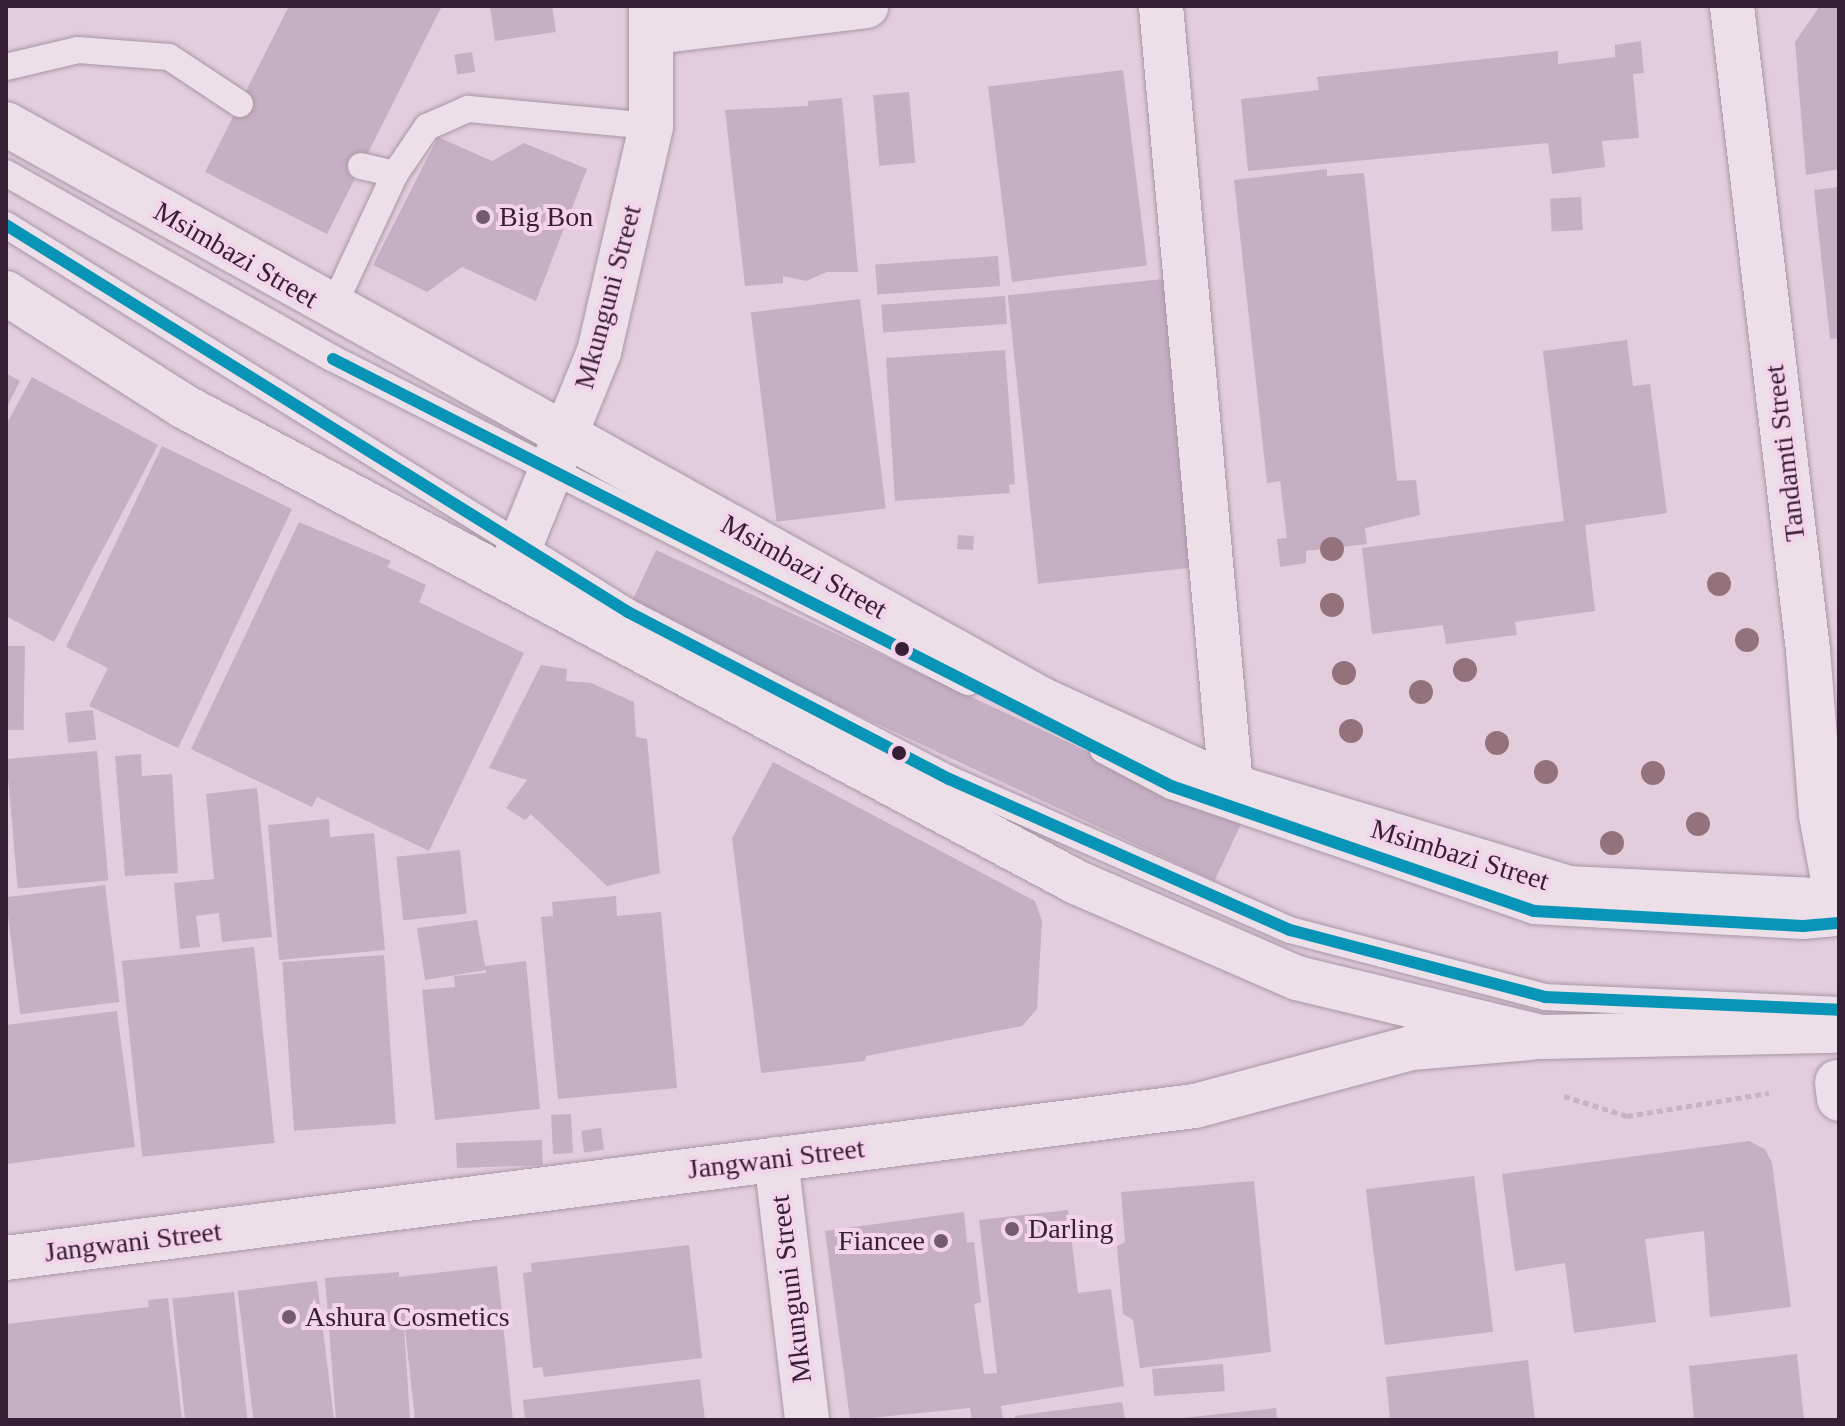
<!DOCTYPE html>
<style>
body{margin:0}
#map{position:relative;width:1845px;height:1426px;overflow:hidden;background:#e3cddc;font-family:Georgia,serif}
div>[style]{position:absolute}
.building>*{inset:0;background:#c6aec3;transform-origin:0 0}
.path>*{height:5px;margin-top:-2.5px;transform-origin:0;background:repeating-linear-gradient(90deg,#c4b5c0 0 6px,transparent 0 10px)}
.roads{filter:drop-shadow(0 0 2px #a896a4) drop-shadow(0 0 2px #a896a4)}
.lane>*{height:26px;margin:-13px;padding:0 13px;transform-origin:13px;border-radius:13px;background:#ecdfe8}
.street>*{height:44px;margin:-22px;padding:0 22px;transform-origin:22px;border-radius:22px;background:#ecdfe8}
.secondary>*{height:44px;margin:-22px;padding:0 22px;transform-origin:22px;border-radius:22px;background:#ecdfe8}
.bus-1>*{height:12px;margin:-6px;padding:0 6px;transform-origin:6px;border-radius:6px;background:#0894b7}
.trees>*{width:24px;height:24px;margin:-12px;border-radius:50%;background:#93727c}
.dots>*{width:22px;height:22px;translate:-50% -50%;box-sizing:border-box;border:4px solid #f3d4ea;border-radius:50%}
span{translate:-50% -50%;white-space:nowrap;text-align:center;line-height:1.15;-webkit-text-stroke:8px #f3d4ea;paint-order:stroke}
.poi-label{font-size:28px;color:#361f35}
.left{translate:0 -50%;text-align:left}
.right{translate:-100% -50%;text-align:right}
.street-label{font-size:28px;color:#361f35}
.frame{position:absolute;inset:0;border:8px solid #361f35;pointer-events:none}
</style>
<div id="map">
<div class="building">
<i style="clip-path:polygon(289px 6px,442px 6px,327px 234px,205px 172px)"></i>
<i style="clip-path:polygon(490px 6px,552px 6px,556px 32px,495px 41px)"></i>
<i style="clip-path:polygon(1820px 6px,1839px 6px,1839px 169px,1806px 175px,1795px 42px)"></i>
<i style="clip-path:polygon(1641px 41px,1644px 73px,1633px 74px,1639px 138px,1602px 141px,1605px 167px,1552px 174px,1548px 143px,1248px 171px,1241px 99px,1319px 90px,1317px 77px,1558px 51px,1558px 64px,1615px 57px,1615px 45px)"></i>
<i style="left:472px;top:52px;width:20px;height:18px;rotate:81deg"></i>
<i style="left:1123px;top:70px;width:197px;height:136px;rotate:83deg"></i>
<i style="left:909px;top:92px;width:71px;height:36px;rotate:85deg"></i>
<i style="clip-path:polygon(842px 98px,858px 272px,827px 272px,806px 281px,783px 276px,783px 283px,745px 286px,725px 110px,808px 106px,808px 101px)"></i>
<i style="clip-path:polygon(438px 137px,492px 161px,524px 143px,587px 169px,536px 301px,462px 267px,427px 292px,373px 265px)"></i>
<i style="clip-path:polygon(1327px 169px,1327px 176px,1364px 173px,1397px 481px,1416px 480px,1420px 515px,1365px 528px,1367px 544px,1306px 551px,1306px 563px,1280px 567px,1277px 539px,1287px 538px,1280px 481px,1267px 483px,1234px 180px)"></i>
<i style="clip-path:polygon(1839px 187px,1839px 338px,1830px 339px,1814px 190px)"></i>
<i style="left:1581px;top:197px;width:33px;height:31px;rotate:87deg"></i>
<i style="left:998px;top:256px;width:30px;height:123px;rotate:86deg"></i>
<i style="left:1163px;top:279px;width:290px;height:156px;rotate:84deg"></i>
<i style="left:1005px;top:296px;width:28px;height:124px;rotate:86deg"></i>
<i style="left:860px;top:299px;width:211px;height:110px;rotate:83deg"></i>
<i style="clip-path:polygon(1627px 340px,1633px 386px,1650px 384px,1667px 513px,1585px 525px,1595px 611px,1515px 622px,1517px 635px,1446px 644px,1443px 625px,1372px 634px,1362px 548px,1564px 521px,1543px 351px)"></i>
<i style="clip-path:polygon(1005px 350px,1015px 484px,1009px 485px,1010px 493px,895px 501px,886px 358px)"></i>
<i style="clip-path:polygon(6px 373px,20px 381px,6px 409px)"></i>
<i style="clip-path:polygon(32px 377px,158px 445px,54px 642px,6px 616px,6px 425px)"></i>
<i style="clip-path:polygon(162px 446px,292px 509px,178px 748px,89px 706px,108px 668px,66px 647px)"></i>
<i style="clip-path:polygon(299px 522px,391px 561px,387px 567px,426px 585px,419px 602px,524px 653px,429px 851px,317px 797px,312px 807px,191px 749px)"></i>
<i style="left:958px;top:535px;width:16px;height:14px;rotate:4deg"></i>
<i style="left:656px;top:550px;width:646px;height:64px;rotate:25deg"></i>
<i style="left:25px;top:646px;width:84px;height:19px;rotate:91deg"></i>
<i style="clip-path:polygon(541px 665px,567px 669px,566px 681px,591px 683px,634px 702px,636px 737px,647px 739px,660px 873px,607px 886px,531px 814px,525px 820px,506px 808px,527px 780px,489px 768px)"></i>
<i style="left:93px;top:710px;width:30px;height:28px;rotate:84deg"></i>
<i style="left:97px;top:751px;width:130px;height:91px;rotate:85deg"></i>
<i style="clip-path:polygon(141px 754px,142px 776px,172px 774px,178px 873px,125px 876px,115px 756px)"></i>
<i style="clip-path:polygon(773px 762px,1035px 901px,1042px 921px,1037px 1009px,1022px 1026px,866px 1056px,865px 1061px,761px 1073px,732px 838px)"></i>
<i style="clip-path:polygon(257px 788px,272px 937px,222px 942px,219px 913px,196px 916px,200px 947px,180px 949px,174px 883px,214px 879px,206px 794px)"></i>
<i style="clip-path:polygon(329px 819px,330px 837px,374px 833px,385px 950px,279px 960px,268px 825px)"></i>
<i style="left:460px;top:850px;width:64px;height:64px;rotate:84deg"></i>
<i style="left:105px;top:885px;width:118px;height:100px;rotate:83deg"></i>
<i style="clip-path:polygon(616px 896px,617px 916px,661px 912px,677px 1088px,558px 1099px,541px 917px,553px 916px,552px 902px)"></i>
<i style="clip-path:polygon(477px 920px,485px 966px,526px 961px,540px 1109px,435px 1120px,422px 990px,455px 987px,454px 976px,486px 973px,486px 970px,425px 980px,417px 928px)"></i>
<i style="left:254px;top:947px;width:197px;height:133px;rotate:84deg"></i>
<i style="left:384px;top:955px;width:169px;height:102px;rotate:86deg"></i>
<i style="clip-path:polygon(117px 1011px,135px 1147px,6px 1164px,6px 1025px)"></i>
<i style="left:571px;top:1114px;width:39px;height:20px;rotate:87deg"></i>
<i style="left:601px;top:1128px;width:22px;height:20px;rotate:82deg"></i>
<i style="left:542px;top:1140px;width:25px;height:86px;rotate:88deg"></i>
<i style="clip-path:polygon(1749px 1141px,1765px 1149px,1772px 1163px,1791px 1307px,1710px 1317px,1704px 1231px,1645px 1239px,1656px 1322px,1574px 1333px,1565px 1263px,1515px 1271px,1502px 1174px)"></i>
<i style="left:1474px;top:1176px;width:157px;height:109px;rotate:83deg"></i>
<i style="clip-path:polygon(1254px 1181px,1271px 1352px,1140px 1368px,1133px 1320px,1123px 1314px,1117px 1246px,1125px 1242px,1121px 1192px)"></i>
<i style="clip-path:polygon(1068px 1210px,1078px 1293px,1111px 1289px,1124px 1386px,1001px 1406px,1003px 1420px,972px 1420px,970px 1408px,850px 1420px,825px 1231px,964px 1212px,967px 1243px,974px 1242px,981px 1302px,974px 1304px,984px 1374px,997px 1373px,979px 1220px)"></i>
<i style="clip-path:polygon(689px 1245px,702px 1358px,544px 1377px,542px 1367px,533px 1368px,523px 1273px,532px 1272px,531px 1263px)"></i>
<i style="clip-path:polygon(497px 1266px,513px 1420px,415px 1420px,403px 1310px,410px 1420px,336px 1420px,325px 1278px,399px 1272px,399px 1277px)"></i>
<i style="left:317px;top:1281px;width:140px;height:80px;rotate:83deg"></i>
<i style="left:234px;top:1292px;width:129px;height:62px;rotate:84deg"></i>
<i style="clip-path:polygon(168px 1298px,182px 1420px,6px 1420px,6px 1324px,149px 1307px,148px 1300px)"></i>
<i style="clip-path:polygon(1797px 1354px,1804px 1420px,1694px 1420px,1689px 1366px)"></i>
<i style="clip-path:polygon(1528px 1360px,1535px 1420px,1390px 1420px,1386px 1377px)"></i>
<i style="left:1223px;top:1364px;width:27px;height:71px;rotate:86deg"></i>
<i style="clip-path:polygon(700px 1379px,705px 1420px,525px 1420px,523px 1400px)"></i>
<i style="clip-path:polygon(1122px 1402px,1125px 1420px,1015px 1420px,1015px 1416px)"></i>
<i style="clip-path:polygon(1276px 1408px,1277px 1420px,1182px 1420px,1182px 1418px)"></i>
</div>
<div class="path">
<i style="left:1564px;top:1096px;width:66px;rotate:17.6deg"></i>
<i style="left:1627px;top:1116px;width:144px;rotate:-9.2deg"></i>
</div>
<div class="roads">
<div class="lane">
<i style="left:6px;top:67px;width:74px;rotate:-13.3deg"></i>
<i style="left:78px;top:50px;width:91px;rotate:4.4deg"></i>
<i style="left:169px;top:57px;width:85px;rotate:33.5deg"></i>
<i style="left:361px;top:166px;width:35px;rotate:13deg"></i>
<i style="left:6px;top:173px;width:375px;rotate:29.6deg"></i>
<i style="left:332px;top:358px;width:714px;rotate:27deg"></i>
<i style="left:6px;top:225px;width:733px;rotate:31.89deg"></i>
<i style="left:628px;top:612px;width:362px;rotate:27.5deg"></i>
<i style="left:949px;top:779px;width:373px;rotate:23.9deg"></i>
<i style="left:1290px;top:930px;width:264px;rotate:14.7deg"></i>
<i style="left:1545px;top:997px;width:294px;rotate:2.5deg"></i>
<i style="left:332px;top:309px;width:149px;rotate:-65deg"></i>
<i style="left:395px;top:174px;width:57px;rotate:-55.8deg"></i>
<i style="left:427px;top:127px;width:45px;rotate:-23.7deg"></i>
<i style="left:468px;top:109px;width:184px;rotate:5.3deg"></i>
<i style="left:1103px;top:750px;width:77px;rotate:27.9deg"></i>
<i style="left:1171px;top:786px;width:384px;rotate:19deg"></i>
<i style="left:1534px;top:911px;width:269px;rotate:3.2deg"></i>
<i style="left:1803px;top:926px;width:36px;rotate:-5deg"></i>
</div>
<div class="street">
<i style="left:1161px;top:6px;width:783px;rotate:84.87deg"></i>
<i style="left:1732px;top:6px;width:648px;rotate:83.27deg"></i>
<i style="left:1808px;top:650px;width:166px;rotate:85.5deg"></i>
<i style="left:1821px;top:815px;width:87px;rotate:79.5deg"></i>
<i style="left:655px;top:32px;width:213px;rotate:-7deg"></i>
<i style="left:508px;top:576px;width:242px;rotate:-67.9deg"></i>
<i style="left:599px;top:352px;width:232px;rotate:-77deg"></i>
<i style="left:651px;top:126px;width:120px;rotate:-90deg"></i>
<i style="left:1837px;top:1082px;width:17px;rotate:83deg"></i>
<i style="left:776px;top:1159px;width:263px;rotate:83.2deg"></i>
<i style="left:6px;top:1258px;width:1199px;rotate:-7.29deg"></i>
<i style="left:1195px;top:1106px;width:225px;rotate:-15deg"></i>
<i style="left:1412px;top:1048px;width:118px;rotate:-4.8deg"></i>
</div>
<div class="secondary">
<i style="left:6px;top:124px;width:1188px;rotate:29.05deg"></i>
<i style="left:1045px;top:701px;width:205px;rotate:24.6deg"></i>
<i style="left:1231px;top:786px;width:353px;rotate:16.8deg"></i>
<i style="left:1569px;top:888px;width:270px;rotate:2.8deg"></i>
<i style="left:6px;top:293px;width:212px;rotate:32.5deg"></i>
<i style="left:185px;top:407px;width:1010px;rotate:28.06deg"></i>
<i style="left:1076px;top:882px;width:241px;rotate:23.5deg"></i>
<i style="left:1297px;top:978px;width:251px;rotate:13.6deg"></i>
<i style="left:1541px;top:1037px;width:298px;rotate:-1.2deg"></i>
</div>
</div>
<div class="bus-1">
<i style="left:6px;top:225px;width:733px;rotate:31.89deg"></i>
<i style="left:628px;top:612px;width:362px;rotate:27.5deg"></i>
<i style="left:949px;top:779px;width:373px;rotate:23.9deg"></i>
<i style="left:1290px;top:930px;width:264px;rotate:14.7deg"></i>
<i style="left:1545px;top:997px;width:294px;rotate:2.5deg"></i>
<i style="left:333px;top:359px;width:941px;rotate:27deg"></i>
<i style="left:1171px;top:786px;width:384px;rotate:19deg"></i>
<i style="left:1534px;top:911px;width:269px;rotate:3.2deg"></i>
<i style="left:1803px;top:926px;width:36px;rotate:-5deg"></i>
</div>
<div class="trees">
<i style="left:1332px;top:549px"></i>
<i style="left:1719px;top:584px"></i>
<i style="left:1332px;top:605px"></i>
<i style="left:1747px;top:640px"></i>
<i style="left:1465px;top:670px"></i>
<i style="left:1344px;top:673px"></i>
<i style="left:1421px;top:692px"></i>
<i style="left:1351px;top:731px"></i>
<i style="left:1497px;top:743px"></i>
<i style="left:1546px;top:772px"></i>
<i style="left:1653px;top:773px"></i>
<i style="left:1698px;top:824px"></i>
<i style="left:1612px;top:843px"></i>
</div>
<div class="dots">
<i style="left:483px;top:217px;background:#735c6f"></i>
<i style="left:902px;top:649px;background:#361f35"></i>
<i style="left:899px;top:753px;background:#361f35"></i>
<i style="left:1012px;top:1229px;background:#735c6f"></i>
<i style="left:941px;top:1241px;background:#735c6f"></i>
<i style="left:289px;top:1317px;background:#735c6f"></i>
</div>
<div class="poi-label">
<span class="left" style="left:499px;top:217px">Big Bon</span>
<span class="left" style="left:1028px;top:1229px">Darling</span>
<span class="right" style="left:925px;top:1241px">Fiancee</span>
<span class="left" style="left:305px;top:1317px">Ashura Cosmetics</span>
</div>
<div class="street-label">
<span style="left:236px;top:255px;rotate:30deg">Msimbazi Street</span>
<span style="left:608px;top:297px;rotate:-75deg">Mkunguni Street</span>
<span style="left:1785px;top:453px;rotate:-97deg">Tandamti Street</span>
<span style="left:804px;top:567px;rotate:29deg">Msimbazi Street</span>
<span style="left:1460px;top:855px;rotate:17deg">Msimbazi Street</span>
<span style="left:776px;top:1159px;rotate:-7deg">Jangwani Street</span>
<span style="left:133px;top:1242px;rotate:-7deg">Jangwani Street</span>
<span style="left:791px;top:1289px;rotate:-97deg">Mkunguni Street</span>
</div>
<div class="frame"></div>
</div>
